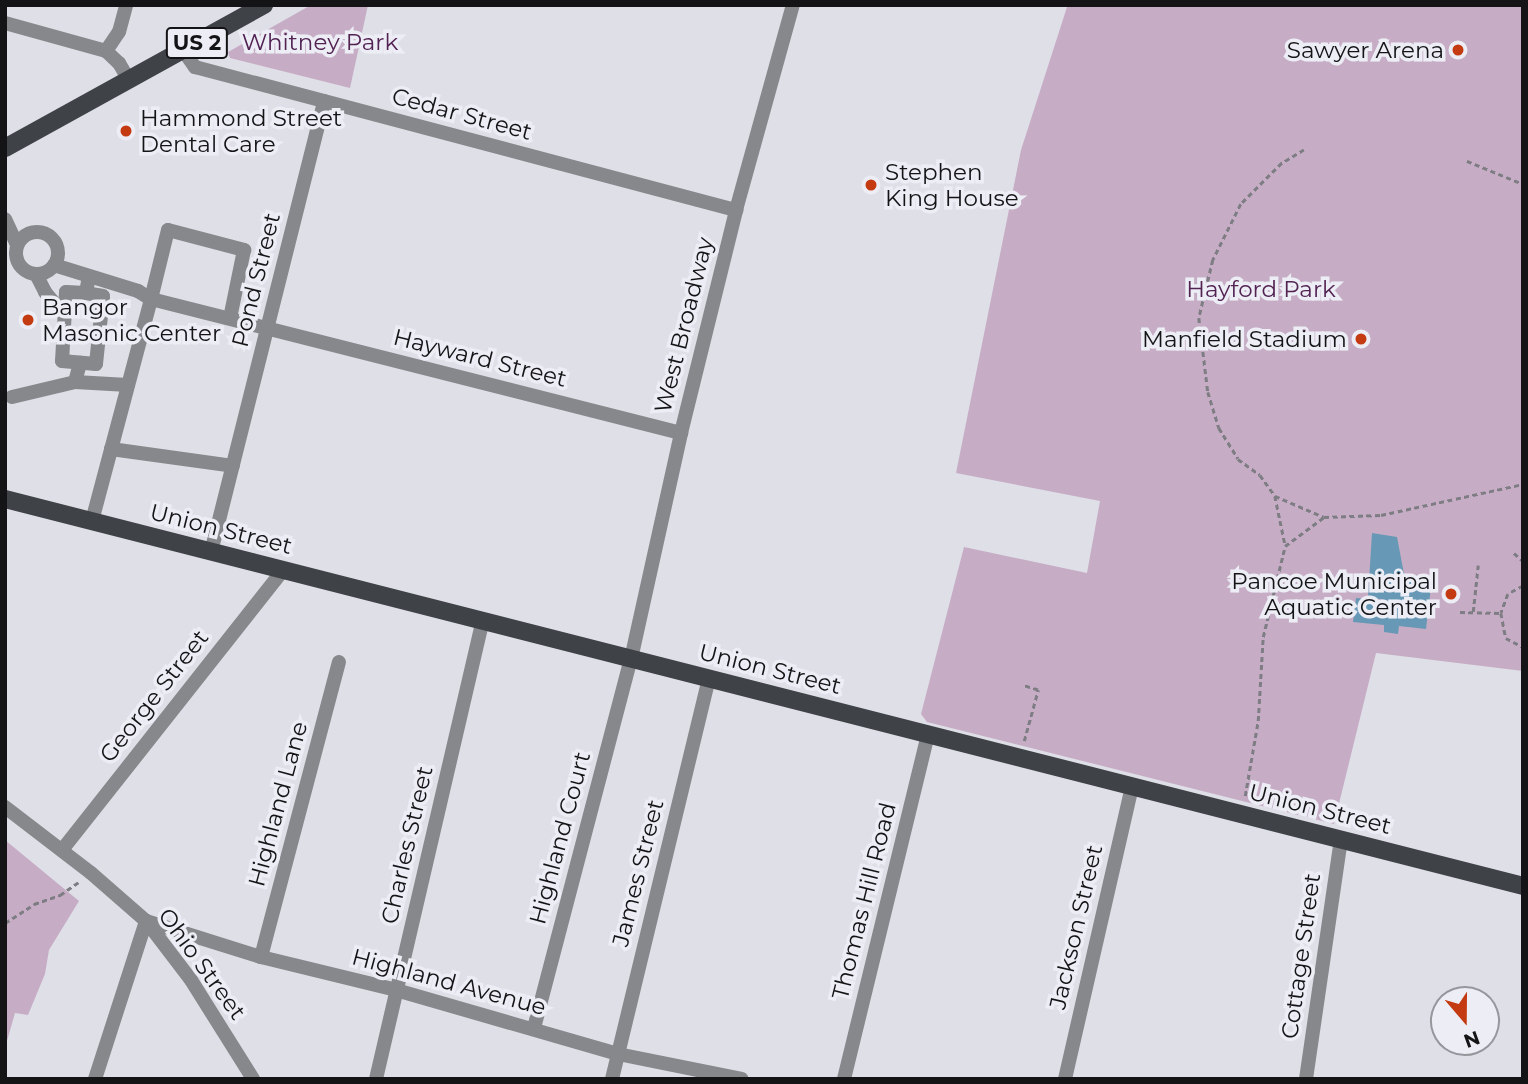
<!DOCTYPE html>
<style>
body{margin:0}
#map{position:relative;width:1528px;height:1084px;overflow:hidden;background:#dfdfe8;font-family:Montserrat,sans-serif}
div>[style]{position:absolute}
.green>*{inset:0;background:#c6adc5}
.water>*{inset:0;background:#6798b5}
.path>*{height:2.5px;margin-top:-1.25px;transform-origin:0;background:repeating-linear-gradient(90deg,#7d7d83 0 5px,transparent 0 8.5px)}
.minor>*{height:14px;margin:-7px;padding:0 7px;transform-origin:7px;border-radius:7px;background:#86888b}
.minor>.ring{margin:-7px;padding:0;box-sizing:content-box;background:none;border:14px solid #86888b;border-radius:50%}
.major>*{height:18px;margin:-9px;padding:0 9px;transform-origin:9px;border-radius:9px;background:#3f4247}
.dots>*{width:19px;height:19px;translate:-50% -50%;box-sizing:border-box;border:4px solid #ecedf5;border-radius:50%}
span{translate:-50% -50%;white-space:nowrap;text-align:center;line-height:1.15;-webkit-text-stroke:7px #ecedf5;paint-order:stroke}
.shield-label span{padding:2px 5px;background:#ecedf5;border:2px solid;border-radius:5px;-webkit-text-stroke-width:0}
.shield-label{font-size:21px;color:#141417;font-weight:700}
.park-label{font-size:23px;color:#522252}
.poi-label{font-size:23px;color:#141417}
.right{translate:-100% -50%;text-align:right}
.left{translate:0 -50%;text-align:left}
.street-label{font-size:23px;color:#141417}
.frame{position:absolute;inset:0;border:7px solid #141417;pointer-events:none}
.north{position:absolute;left:1430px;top:986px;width:70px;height:70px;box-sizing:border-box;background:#ecedf5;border:2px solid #96969c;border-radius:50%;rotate:160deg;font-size:19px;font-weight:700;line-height:28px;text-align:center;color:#141417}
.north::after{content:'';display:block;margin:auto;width:24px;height:32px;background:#c43b12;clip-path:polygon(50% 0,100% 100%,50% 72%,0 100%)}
</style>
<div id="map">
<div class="green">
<i style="clip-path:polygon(311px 5px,368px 5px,350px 88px,230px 58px,228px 52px)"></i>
<i style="clip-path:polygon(1062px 5px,1523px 5px,1523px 671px,1376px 653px,1334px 824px,927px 722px,921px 714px,964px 547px,1087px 573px,1100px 501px,956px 473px,1021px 150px,1067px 7px)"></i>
<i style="clip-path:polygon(5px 840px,79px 901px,49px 950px,45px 974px,28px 1015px,15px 1013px,5px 1048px)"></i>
</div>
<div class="water">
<i style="clip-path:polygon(1372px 533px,1397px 537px,1404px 574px,1432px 578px,1426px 629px,1399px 626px,1398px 634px,1384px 632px,1384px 625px,1353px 622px,1356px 598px,1391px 601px,1368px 597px)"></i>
</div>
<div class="path">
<i style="left:1304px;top:150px;width:26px;rotate:149deg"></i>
<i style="left:1282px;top:163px;width:58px;rotate:135deg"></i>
<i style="left:1241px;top:204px;width:63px;rotate:116.6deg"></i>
<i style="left:1213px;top:260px;width:60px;rotate:103.6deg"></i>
<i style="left:1199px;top:318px;width:75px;rotate:83.1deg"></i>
<i style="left:1208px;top:392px;width:38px;rotate:73deg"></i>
<i style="left:1219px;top:428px;width:36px;rotate:58deg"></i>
<i style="left:1238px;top:459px;width:27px;rotate:36deg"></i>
<i style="left:1260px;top:475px;width:26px;rotate:54deg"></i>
<i style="left:1275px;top:496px;width:53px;rotate:23.2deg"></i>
<i style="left:1467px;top:161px;width:61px;rotate:22.3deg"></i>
<i style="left:1275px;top:496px;width:49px;rotate:78.2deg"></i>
<i style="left:1514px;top:553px;width:12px;rotate:42deg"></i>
<i style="left:1523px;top:586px;width:17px;rotate:152deg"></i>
<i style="left:1508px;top:594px;width:20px;rotate:110deg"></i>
<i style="left:1501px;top:613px;width:25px;rotate:79deg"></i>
<i style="left:1506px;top:638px;width:19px;rotate:28deg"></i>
<i style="left:1460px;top:612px;width:41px;rotate:1.4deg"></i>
<i style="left:1473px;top:612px;width:47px;rotate:-83.9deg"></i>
<i style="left:1024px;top:741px;width:53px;rotate:-74.6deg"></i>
<i style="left:1038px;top:690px;width:14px;rotate:-163deg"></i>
<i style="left:1245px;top:796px;width:76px;rotate:-80.2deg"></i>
<i style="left:1258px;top:721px;width:84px;rotate:-86.6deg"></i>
<i style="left:1263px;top:637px;width:94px;rotate:-76.4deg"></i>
<i style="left:1285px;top:546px;width:49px;rotate:-36.6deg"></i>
<i style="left:1324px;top:517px;width:57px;rotate:-2deg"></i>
<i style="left:1381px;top:515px;width:145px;rotate:-12.3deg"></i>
<i style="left:5px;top:923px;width:35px;rotate:-33deg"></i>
<i style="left:34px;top:904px;width:28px;rotate:-19deg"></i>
<i style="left:60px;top:895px;width:24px;rotate:-35deg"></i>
</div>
<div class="minor">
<i style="left:5px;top:23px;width:105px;rotate:15.5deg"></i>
<i style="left:106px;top:51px;width:18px;rotate:43deg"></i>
<i style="left:119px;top:63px;width:20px;rotate:60deg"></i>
<i style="left:183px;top:50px;width:21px;rotate:55deg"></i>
<i style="left:195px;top:67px;width:560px;rotate:14.81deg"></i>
<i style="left:106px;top:51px;width:23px;rotate:-56deg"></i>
<i style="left:119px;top:32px;width:28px;rotate:-75deg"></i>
<i style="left:5px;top:219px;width:29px;rotate:65deg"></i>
<i class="ring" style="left:16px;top:232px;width:28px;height:28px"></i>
<i style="left:54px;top:265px;width:88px;rotate:17.2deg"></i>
<i style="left:138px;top:291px;width:15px;rotate:32deg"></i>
<i style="left:151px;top:299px;width:71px;rotate:-76.2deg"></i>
<i style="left:168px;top:230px;width:79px;rotate:14.7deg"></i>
<i style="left:244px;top:250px;width:69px;rotate:101.6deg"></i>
<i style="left:36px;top:274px;width:20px;rotate:63deg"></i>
<i style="left:45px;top:292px;width:30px;rotate:50deg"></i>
<i style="left:86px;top:293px;width:20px;rotate:-177deg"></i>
<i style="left:66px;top:292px;width:69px;rotate:93.3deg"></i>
<i style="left:62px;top:361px;width:34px;rotate:5deg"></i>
<i style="left:96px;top:364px;width:68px;rotate:-84.1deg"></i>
<i style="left:103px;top:296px;width:17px;rotate:-170deg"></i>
<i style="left:86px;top:293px;width:17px;rotate:-80deg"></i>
<i style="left:75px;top:382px;width:53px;rotate:3.2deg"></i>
<i style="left:12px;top:397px;width:65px;rotate:-13.4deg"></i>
<i style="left:75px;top:382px;width:20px;rotate:-75deg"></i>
<i style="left:111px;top:449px;width:123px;rotate:7.9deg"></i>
<i style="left:92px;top:521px;width:230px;rotate:-75.1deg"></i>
<i style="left:151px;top:299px;width:547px;rotate:14.19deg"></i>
<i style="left:211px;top:552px;width:465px;rotate:-75.9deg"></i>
<i style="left:5px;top:807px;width:108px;rotate:37.5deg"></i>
<i style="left:91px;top:873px;width:73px;rotate:41.1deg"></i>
<i style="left:146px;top:921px;width:74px;rotate:52.7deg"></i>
<i style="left:191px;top:980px;width:117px;rotate:57.9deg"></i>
<i style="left:62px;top:850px;width:357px;rotate:-51.7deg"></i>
<i style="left:261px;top:957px;width:305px;rotate:-75.2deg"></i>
<i style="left:534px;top:1028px;width:382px;rotate:-75.3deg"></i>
<i style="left:631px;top:659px;width:231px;rotate:-77.5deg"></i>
<i style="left:681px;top:433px;width:230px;rotate:-76.1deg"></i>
<i style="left:736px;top:210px;width:213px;rotate:-74.5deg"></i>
<i style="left:95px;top:1079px;width:166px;rotate:-72.1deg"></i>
<i style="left:146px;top:921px;width:121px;rotate:17.4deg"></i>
<i style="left:261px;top:957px;width:139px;rotate:13.7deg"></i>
<i style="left:396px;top:990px;width:231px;rotate:16.1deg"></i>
<i style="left:618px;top:1054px;width:126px;rotate:11.4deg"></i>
<i style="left:376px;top:1079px;width:470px;rotate:-76.9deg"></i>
<i style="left:612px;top:1079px;width:412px;rotate:-76.4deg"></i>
<i style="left:844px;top:1079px;width:355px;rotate:-76.3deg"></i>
<i style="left:1065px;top:1079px;width:301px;rotate:-77.1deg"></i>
<i style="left:1306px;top:1079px;width:242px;rotate:-81.7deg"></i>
</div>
<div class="major">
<i style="left:5px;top:148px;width:296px;rotate:-28.9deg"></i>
<i style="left:5px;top:499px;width:1567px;rotate:14.3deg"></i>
</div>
<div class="dots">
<i style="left:1458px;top:50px;background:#c43b12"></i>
<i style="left:126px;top:131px;background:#c43b12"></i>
<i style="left:871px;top:185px;background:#c43b12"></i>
<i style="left:28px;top:320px;background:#c43b12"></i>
<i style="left:1361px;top:339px;background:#c43b12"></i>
<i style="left:1451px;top:594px;background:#c43b12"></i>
</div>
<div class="shield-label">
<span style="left:197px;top:43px">US 2</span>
</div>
<div class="park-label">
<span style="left:320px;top:42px">Whitney Park</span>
<span style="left:1261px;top:289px">Hayford Park</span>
</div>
<div class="poi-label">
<span class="right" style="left:1444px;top:50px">Sawyer Arena</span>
<span class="left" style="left:140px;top:131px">Hammond Street<br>Dental Care</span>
<span class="left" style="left:885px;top:185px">Stephen<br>King House</span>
<span class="left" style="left:42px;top:320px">Bangor<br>Masonic Center</span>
<span class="right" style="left:1347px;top:339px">Manfield Stadium</span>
<span class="right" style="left:1437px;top:594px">Pancoe Municipal<br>Aquatic Center</span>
</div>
<div class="street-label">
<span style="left:462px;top:114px;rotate:15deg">Cedar Street</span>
<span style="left:256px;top:280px;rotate:-76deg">Pond Street</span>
<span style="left:684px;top:325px;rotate:-76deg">West Broadway</span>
<span style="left:480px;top:358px;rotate:14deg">Hayward Street</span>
<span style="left:221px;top:529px;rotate:14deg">Union Street</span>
<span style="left:770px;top:669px;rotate:14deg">Union Street</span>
<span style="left:154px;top:696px;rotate:-52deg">George Street</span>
<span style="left:278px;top:804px;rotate:-75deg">Highland Lane</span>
<span style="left:1320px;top:809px;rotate:14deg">Union Street</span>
<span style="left:560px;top:838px;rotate:-75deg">Highland Court</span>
<span style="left:407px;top:845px;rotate:-77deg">Charles Street</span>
<span style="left:638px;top:873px;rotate:-76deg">James Street</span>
<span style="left:864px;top:901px;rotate:-76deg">Thomas Hill Road</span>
<span style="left:1076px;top:927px;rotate:-77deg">Jackson Street</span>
<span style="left:1301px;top:956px;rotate:-82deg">Cottage Street</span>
<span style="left:202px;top:964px;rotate:54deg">Ohio Street</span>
<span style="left:449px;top:982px;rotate:15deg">Highland Avenue</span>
</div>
<div class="frame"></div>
<div class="north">N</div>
</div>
